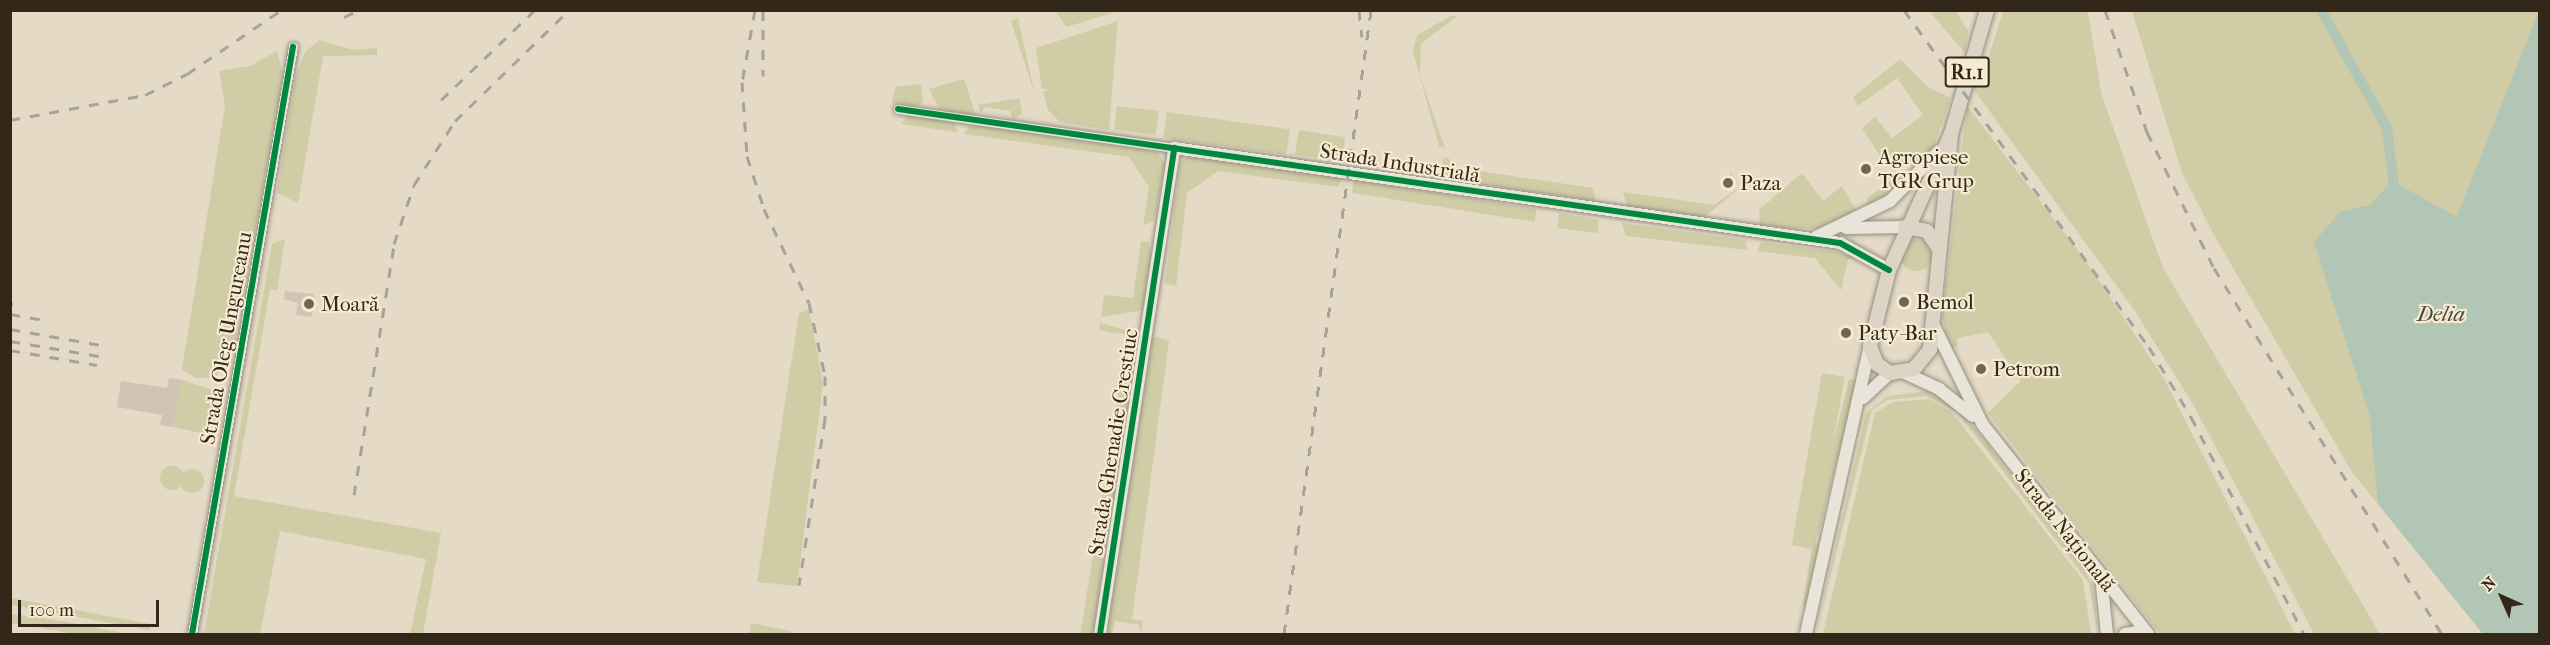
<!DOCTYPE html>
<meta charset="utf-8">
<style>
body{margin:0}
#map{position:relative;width:2550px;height:645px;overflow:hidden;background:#e4dac5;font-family:"IM FELL French Canon",serif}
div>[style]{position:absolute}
.green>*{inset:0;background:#cfcca6;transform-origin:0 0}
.round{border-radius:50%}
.water>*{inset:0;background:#b1c6b4}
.canal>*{height:10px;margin:-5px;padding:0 5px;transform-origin:5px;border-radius:5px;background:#b1c6b4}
.building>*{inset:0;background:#d3c3b5}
.roads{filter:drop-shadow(0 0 2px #969082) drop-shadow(0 0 2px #969082)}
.street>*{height:9px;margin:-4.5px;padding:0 4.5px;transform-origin:4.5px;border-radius:4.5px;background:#e9e4d9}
.secondary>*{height:12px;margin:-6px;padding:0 6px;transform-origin:6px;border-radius:6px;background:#e9e4d9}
.primary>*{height:14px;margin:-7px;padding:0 7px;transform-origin:7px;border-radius:7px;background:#dcd4c4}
.rail>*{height:3px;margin-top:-1.5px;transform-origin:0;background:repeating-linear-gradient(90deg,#a8a39a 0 10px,transparent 0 20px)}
.cycleway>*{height:6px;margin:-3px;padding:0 3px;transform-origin:3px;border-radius:3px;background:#00873e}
.dots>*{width:16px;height:16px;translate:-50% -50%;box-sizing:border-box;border:3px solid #f6ead1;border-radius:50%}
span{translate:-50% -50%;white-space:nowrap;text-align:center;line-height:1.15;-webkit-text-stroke:4.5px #f6ead1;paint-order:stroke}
.shield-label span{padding:2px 4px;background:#f6ead1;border:2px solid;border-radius:4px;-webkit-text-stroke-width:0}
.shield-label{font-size:20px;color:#332719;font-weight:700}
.poi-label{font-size:21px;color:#332719}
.left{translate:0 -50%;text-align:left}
.street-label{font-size:21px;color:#332719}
.water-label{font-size:22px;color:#4d4c3e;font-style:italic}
.frame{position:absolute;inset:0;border:12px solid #332719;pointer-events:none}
.north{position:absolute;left:2472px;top:567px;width:60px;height:60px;-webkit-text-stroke:4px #f6ead1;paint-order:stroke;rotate:315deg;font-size:16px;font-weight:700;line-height:24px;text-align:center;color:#332719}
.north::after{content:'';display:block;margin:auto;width:21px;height:27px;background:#332719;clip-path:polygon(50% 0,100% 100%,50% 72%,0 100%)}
.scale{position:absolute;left:18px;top:600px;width:141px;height:27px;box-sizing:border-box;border:3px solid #332719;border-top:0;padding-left:8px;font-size:18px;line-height:21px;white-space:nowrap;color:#332719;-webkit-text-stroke:4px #f6ead1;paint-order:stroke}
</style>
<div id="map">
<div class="green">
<i style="clip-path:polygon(1056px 11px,1056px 10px,1119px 11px,1066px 27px)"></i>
<i style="clip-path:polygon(1929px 11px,1956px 11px,1968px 31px,1965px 53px)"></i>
<i style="clip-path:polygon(2003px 11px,2088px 11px,2101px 93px,2163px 268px,2380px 634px,2314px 634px,2194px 406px,2135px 311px,1972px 87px,1978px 66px,1984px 72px)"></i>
<i style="clip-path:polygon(2132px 11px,2539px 11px,2483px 634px,2352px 472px,2214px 235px,2182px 173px)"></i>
<i style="clip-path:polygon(1451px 16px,1457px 16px,1421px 44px,1420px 76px,1445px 148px,1439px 146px,1413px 52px,1417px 35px)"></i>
<i style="clip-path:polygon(1018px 18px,1035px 95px,1011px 21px)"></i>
<i style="clip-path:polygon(1118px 21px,1109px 130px,1060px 122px,1048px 110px,1043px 92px,1050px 90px,1042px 88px,1036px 48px)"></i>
<i style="clip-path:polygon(319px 40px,353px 50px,377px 48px,377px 55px,323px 56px,298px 203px,277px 193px,295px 78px,305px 52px)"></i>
<i style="clip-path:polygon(277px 51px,283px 76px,234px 349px,229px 348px,216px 378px,196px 378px,182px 369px,225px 106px,219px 71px,250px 66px)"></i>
<i style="clip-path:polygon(1900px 59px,1928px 87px,1951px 98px,1933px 148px,1918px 167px,1899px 164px,1895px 155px,1884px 162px,1862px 128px,1875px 117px,1892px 138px,1923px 115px,1897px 78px,1858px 106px,1853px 97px)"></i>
<i style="clip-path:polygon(964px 79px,976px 116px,939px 109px,929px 89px)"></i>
<i style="clip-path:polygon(921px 84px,923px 102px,918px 106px,892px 103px,895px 87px)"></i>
<i style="clip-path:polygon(1019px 98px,1022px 113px,1013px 120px,1010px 111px,985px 107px,981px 114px,978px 105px)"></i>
<i style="left:1117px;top:106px;width:42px;height:24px;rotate:7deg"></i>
<i style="clip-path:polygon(1967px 106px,2086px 261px,2164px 379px,2295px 634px,2160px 634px,1988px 413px,2021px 381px,1988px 332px,1957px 338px,1958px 346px,1950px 349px,1942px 317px)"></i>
<i style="left:1167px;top:112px;width:124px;height:26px;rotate:8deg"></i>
<i style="clip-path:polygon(908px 115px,955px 123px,957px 132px,901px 124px)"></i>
<i style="clip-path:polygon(970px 125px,1157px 152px,1166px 164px,1154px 220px,1143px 226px,1149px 187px,1129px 157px,964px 134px)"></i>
<i style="left:1299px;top:130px;width:47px;height:25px;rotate:9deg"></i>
<i style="clip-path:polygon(1448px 157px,1452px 167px,1593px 188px,1596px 201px,1441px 178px,1443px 159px)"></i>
<i style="clip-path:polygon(1187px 158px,1195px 158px,1342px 178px,1338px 187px,1218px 171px,1187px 193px,1176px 286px,1165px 284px,1180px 162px)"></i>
<i style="clip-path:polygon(1802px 173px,1823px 201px,1842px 186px,1858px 213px,1821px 229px,1760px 227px,1759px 210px)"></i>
<i style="clip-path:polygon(1896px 177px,1905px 179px,1896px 190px,1868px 205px,1867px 198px)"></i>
<i style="left:1354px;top:180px;width:185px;height:13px;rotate:9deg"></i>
<i style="clip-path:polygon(1745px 184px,1703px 218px,1627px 206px,1623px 192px,1714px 205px)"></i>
<i style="clip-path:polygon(1559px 213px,1599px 220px,1598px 233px,1557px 228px)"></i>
<i style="clip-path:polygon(1622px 223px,1746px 240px,1747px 250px,1626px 236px)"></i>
<i style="clip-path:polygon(285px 239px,277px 290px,270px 289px,234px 496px,441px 533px,423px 634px,410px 634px,426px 559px,280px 531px,260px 634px,204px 634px,272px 244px)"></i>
<i class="round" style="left:1900px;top:239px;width:32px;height:32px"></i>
<i style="clip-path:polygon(1141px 241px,1148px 242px,1151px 252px,1144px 310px,1101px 317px,1104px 295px,1133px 298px)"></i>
<i style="clip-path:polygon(1761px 242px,1838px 252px,1860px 258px,1848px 259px,1841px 290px,1815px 258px,1757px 251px)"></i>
<i style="clip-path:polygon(809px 309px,823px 383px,797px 586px,757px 582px,799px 313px)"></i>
<i style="clip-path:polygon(1100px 323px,1137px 333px,1138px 350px,1125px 350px,1127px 335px,1099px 330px)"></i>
<i style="clip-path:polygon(1157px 337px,1169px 341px,1132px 619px,1143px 621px,1141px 634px,1139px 625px,1115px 621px,1112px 634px,1107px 634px,1152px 338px)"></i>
<i style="left:1124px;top:359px;width:12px;height:279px;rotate:9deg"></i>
<i style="left:1822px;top:373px;width:23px;height:175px;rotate:10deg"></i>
<i style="left:1849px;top:379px;width:8px;height:160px;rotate:14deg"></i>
<i style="clip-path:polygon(182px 380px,222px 393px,218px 430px,210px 435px,173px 427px)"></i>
<i style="clip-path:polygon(1927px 391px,1934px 392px,1963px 413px,2081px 564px,2093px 586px,2098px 634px,2089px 583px,1957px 412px,1926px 396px,1887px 400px,1872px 410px,1816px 634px,1866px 413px,1887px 396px)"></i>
<i style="clip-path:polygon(1930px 399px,1951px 411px,2083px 580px,2091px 634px,1823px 634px,1875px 413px,1893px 402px)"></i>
<i class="round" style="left:160px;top:466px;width:24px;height:24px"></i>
<i class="round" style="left:180px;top:469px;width:24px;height:24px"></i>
<i style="clip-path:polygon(1813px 540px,1820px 546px,1807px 606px,1803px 605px)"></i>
<i style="clip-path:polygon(11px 598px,150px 624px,150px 630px,11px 605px)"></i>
<i style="clip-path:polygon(11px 614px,62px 621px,128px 634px,76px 634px,11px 623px)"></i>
<i style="clip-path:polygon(751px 623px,791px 631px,791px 634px,749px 634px)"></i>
</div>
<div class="water">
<i style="clip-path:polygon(2539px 11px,2539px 634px,2483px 634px,2378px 504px,2370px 417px,2314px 242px,2340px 212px,2370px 205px,2392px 181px,2457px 217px)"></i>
</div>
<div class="canal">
<i style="left:2321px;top:10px;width:135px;rotate:60.8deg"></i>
<i style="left:2387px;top:128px;width:65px;rotate:83deg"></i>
</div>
<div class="building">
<i style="clip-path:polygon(1731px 173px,1737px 183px,1726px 192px,1719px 182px)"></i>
<i style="clip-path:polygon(285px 291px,314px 294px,312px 317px,296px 315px,298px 303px,284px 299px)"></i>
<i style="clip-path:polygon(169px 378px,182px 380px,173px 427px,160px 425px,162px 415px,117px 407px,121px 381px,167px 388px)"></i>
</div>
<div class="roads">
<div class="street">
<i style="left:898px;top:109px;width:279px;rotate:8deg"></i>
<i style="left:192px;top:634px;width:596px;rotate:-80.24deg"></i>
</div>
<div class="secondary">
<i style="left:1846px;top:228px;width:59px;rotate:-1deg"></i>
<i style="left:1816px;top:237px;width:82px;rotate:-25.9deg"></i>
<i style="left:1890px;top:201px;width:70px;rotate:-45.6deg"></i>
<i style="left:1933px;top:324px;width:113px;rotate:63.7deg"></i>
<i style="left:1983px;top:425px;width:266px;rotate:51.7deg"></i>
<i style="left:1905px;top:373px;width:38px;rotate:25deg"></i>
<i style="left:1939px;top:389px;width:43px;rotate:38.5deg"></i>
<i style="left:1863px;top:398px;width:37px;rotate:-43deg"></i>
<i style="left:2101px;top:576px;width:58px;rotate:84.1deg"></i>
<i style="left:1100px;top:634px;width:492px;rotate:-81.3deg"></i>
<i style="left:1174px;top:148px;width:673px;rotate:8.12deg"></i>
<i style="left:1840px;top:243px;width:56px;rotate:28.9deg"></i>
<i style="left:1806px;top:634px;width:295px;rotate:-77.5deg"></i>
<i style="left:2125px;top:634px;width:20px;rotate:-9deg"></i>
</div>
<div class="primary">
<i style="left:1951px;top:134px;width:149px;rotate:114.5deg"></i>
<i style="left:1889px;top:270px;width:78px;rotate:104deg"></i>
<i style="left:1870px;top:346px;width:19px;rotate:69deg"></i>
<i style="left:1877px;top:364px;width:16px;rotate:35deg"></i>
<i style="left:1890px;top:373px;width:24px;rotate:-9deg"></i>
<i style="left:1914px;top:369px;width:26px;rotate:-51deg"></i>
<i style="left:1930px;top:349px;width:216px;rotate:-84.4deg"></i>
<i style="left:1951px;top:134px;width:129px;rotate:-73.8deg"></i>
<i style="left:1905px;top:227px;width:22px;rotate:10deg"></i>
<i style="left:1927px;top:231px;width:22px;rotate:56deg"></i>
</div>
</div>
<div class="rail">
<i style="left:755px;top:10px;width:73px;rotate:100.2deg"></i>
<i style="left:742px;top:82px;width:74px;rotate:86.1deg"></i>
<i style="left:747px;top:156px;width:56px;rotate:72.2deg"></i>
<i style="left:764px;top:209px;width:104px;rotate:64.4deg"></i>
<i style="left:809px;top:303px;width:75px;rotate:77.6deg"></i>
<i style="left:825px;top:376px;width:43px;rotate:90deg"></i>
<i style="left:825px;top:419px;width:168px;rotate:98.9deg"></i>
<i style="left:763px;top:10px;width:66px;rotate:90deg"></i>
<i style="left:1359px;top:10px;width:27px;rotate:84deg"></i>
<i style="left:1904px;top:10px;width:417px;rotate:54deg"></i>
<i style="left:2149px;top:347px;width:82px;rotate:59deg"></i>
<i style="left:2191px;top:417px;width:245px;rotate:62.5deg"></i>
<i style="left:2105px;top:10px;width:129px;rotate:71deg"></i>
<i style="left:2147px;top:132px;width:152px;rotate:63.8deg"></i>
<i style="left:2214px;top:268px;width:431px;rotate:58.1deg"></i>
<i style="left:344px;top:17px;width:17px;rotate:-25deg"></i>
<i style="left:441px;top:100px;width:130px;rotate:-43.8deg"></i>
<i style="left:10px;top:120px;width:137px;rotate:-10.5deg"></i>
<i style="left:145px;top:95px;width:47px;rotate:-26.6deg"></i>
<i style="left:187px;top:74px;width:114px;rotate:-34.2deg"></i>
<i style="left:10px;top:304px;width:3px"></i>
<i style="left:10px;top:314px;width:36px;rotate:10deg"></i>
<i style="left:10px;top:329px;width:92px;rotate:10deg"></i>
<i style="left:10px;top:341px;width:90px;rotate:9.6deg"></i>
<i style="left:10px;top:350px;width:88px;rotate:9.8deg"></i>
<i style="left:354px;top:495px;width:254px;rotate:-80.9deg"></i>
<i style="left:394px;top:244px;width:62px;rotate:-71.3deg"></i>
<i style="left:414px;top:185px;width:76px;rotate:-57.4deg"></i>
<i style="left:455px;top:121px;width:159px;rotate:-44.2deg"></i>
<i style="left:1284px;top:634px;width:630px;rotate:-82.06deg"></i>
</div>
<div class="cycleway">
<i style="left:898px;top:109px;width:951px;rotate:8.1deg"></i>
<i style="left:1840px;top:243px;width:56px;rotate:28.9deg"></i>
<i style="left:192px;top:634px;width:596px;rotate:-80.24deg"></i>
<i style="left:1100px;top:634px;width:492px;rotate:-81.3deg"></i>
</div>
<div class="dots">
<i style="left:1866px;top:169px;background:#716655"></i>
<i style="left:1728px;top:183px;background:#716655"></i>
<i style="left:1904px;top:302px;background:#716655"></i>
<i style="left:309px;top:304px;background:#716655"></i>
<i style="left:1846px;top:333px;background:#716655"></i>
<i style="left:1981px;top:369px;background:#716655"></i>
</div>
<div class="shield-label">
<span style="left:1967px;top:72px">R1.1</span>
</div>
<div class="poi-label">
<span class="left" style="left:1878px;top:169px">Agropiese<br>TGR Grup</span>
<span class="left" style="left:1740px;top:183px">Paza</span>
<span class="left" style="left:1916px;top:302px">Bemol</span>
<span class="left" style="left:321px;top:304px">Moară</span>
<span class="left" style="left:1858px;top:333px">Paty-Bar</span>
<span class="left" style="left:1993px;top:369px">Petrom</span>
</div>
<div class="street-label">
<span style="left:1400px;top:163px;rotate:9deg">Strada Industrială</span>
<span style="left:226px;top:338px;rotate:-80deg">Strada Oleg Ungureanu</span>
<span style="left:1113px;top:442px;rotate:-81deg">Strada Ghenadie Crestiuc</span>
<span style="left:2065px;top:530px;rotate:52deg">Strada Națională</span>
</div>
<div class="water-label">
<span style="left:2441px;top:315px">Delia</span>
</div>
<div class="frame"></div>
<div class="north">N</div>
<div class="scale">100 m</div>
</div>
